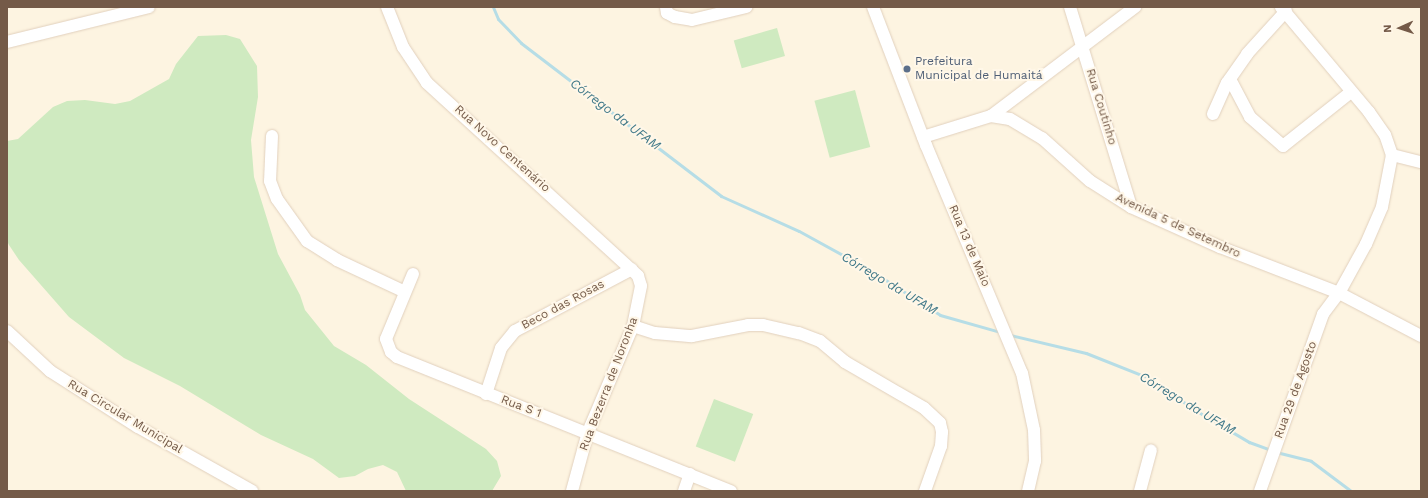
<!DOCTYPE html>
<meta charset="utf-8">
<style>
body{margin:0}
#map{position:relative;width:1428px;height:498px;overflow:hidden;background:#fdf4e1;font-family:"Work Sans",sans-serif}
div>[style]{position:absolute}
.green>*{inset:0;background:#cfeac0;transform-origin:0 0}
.stream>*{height:3px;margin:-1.5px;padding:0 1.5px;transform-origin:1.5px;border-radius:1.5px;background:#b6dde6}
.roads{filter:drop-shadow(0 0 1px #e1d0bd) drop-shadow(0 0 1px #e1d0bd)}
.minor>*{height:12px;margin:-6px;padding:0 6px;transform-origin:6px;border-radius:6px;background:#fff}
.dots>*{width:11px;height:11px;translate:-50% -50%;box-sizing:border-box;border:2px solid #fff7e8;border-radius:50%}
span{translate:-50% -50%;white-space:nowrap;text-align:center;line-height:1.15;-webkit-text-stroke:4px #fff7e8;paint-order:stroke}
.service-label{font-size:12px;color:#4e5e75}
.left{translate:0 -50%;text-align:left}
.street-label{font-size:12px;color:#745a48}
.water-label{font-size:13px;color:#417989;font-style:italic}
.frame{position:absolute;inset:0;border:8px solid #745a48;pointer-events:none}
.north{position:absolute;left:1380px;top:8px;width:40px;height:40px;-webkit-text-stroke:3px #fff7e8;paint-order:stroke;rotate:267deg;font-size:11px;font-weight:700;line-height:16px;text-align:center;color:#745a48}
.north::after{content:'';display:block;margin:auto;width:14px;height:18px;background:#745a48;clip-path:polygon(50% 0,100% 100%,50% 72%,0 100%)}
</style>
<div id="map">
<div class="green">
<i style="left:777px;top:28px;width:29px;height:45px;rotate:74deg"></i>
<i style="clip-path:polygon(226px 35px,240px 39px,257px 66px,258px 97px,251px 140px,254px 177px,278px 254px,300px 295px,305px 310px,334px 346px,366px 365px,409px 399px,486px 449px,497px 461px,501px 476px,492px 491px,406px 491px,397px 472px,383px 465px,368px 469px,355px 476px,339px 478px,313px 459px,261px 435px,180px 386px,124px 358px,69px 317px,19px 260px,9px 245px,7px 241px,7px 141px,18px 139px,53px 107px,67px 101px,85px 100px,115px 104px,130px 101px,169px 79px,176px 64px,198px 36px)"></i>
<i style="left:855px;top:90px;width:59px;height:42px;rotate:75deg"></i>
<i style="left:714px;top:399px;width:42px;height:51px;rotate:21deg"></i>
</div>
<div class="stream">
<i style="left:493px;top:7px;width:13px;rotate:67deg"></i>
<i style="left:498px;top:19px;width:33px;rotate:46deg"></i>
<i style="left:521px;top:43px;width:252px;rotate:37.4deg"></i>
<i style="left:721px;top:196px;width:85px;rotate:24.2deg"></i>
<i style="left:799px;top:231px;width:81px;rotate:28.8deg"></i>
<i style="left:870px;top:270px;width:83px;rotate:32.7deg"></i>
<i style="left:940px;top:315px;width:62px;rotate:15.8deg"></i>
<i style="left:1010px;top:335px;width:78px;rotate:13.3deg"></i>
<i style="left:1086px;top:353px;width:68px;rotate:21.6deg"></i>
<i style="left:1149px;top:378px;width:56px;rotate:34.8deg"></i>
<i style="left:1195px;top:410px;width:63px;rotate:30.7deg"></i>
<i style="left:1249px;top:442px;width:23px;rotate:20deg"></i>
<i style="left:1276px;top:452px;width:36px;rotate:14deg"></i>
<i style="left:1311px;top:461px;width:50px;rotate:36.9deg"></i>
</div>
<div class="roads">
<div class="minor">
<i style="left:387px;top:7px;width:43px;rotate:68.2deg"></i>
<i style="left:403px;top:47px;width:43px;rotate:56.3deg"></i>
<i style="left:427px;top:83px;width:286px;rotate:42.4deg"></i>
<i style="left:638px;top:276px;width:10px;rotate:73deg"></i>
<i style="left:641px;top:286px;width:41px;rotate:101.3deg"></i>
<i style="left:633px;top:326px;width:115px;rotate:113deg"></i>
<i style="left:588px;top:432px;width:61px;rotate:105.2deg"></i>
<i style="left:666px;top:7px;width:6px;rotate:81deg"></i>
<i style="left:667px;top:13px;width:9px;rotate:27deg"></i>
<i style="left:675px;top:17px;width:17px;rotate:10deg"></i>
<i style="left:692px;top:20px;width:56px;rotate:-13.5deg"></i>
<i style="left:873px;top:7px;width:148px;rotate:69deg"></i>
<i style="left:926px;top:145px;width:247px;rotate:67.2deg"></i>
<i style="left:1022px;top:373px;width:58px;rotate:78.1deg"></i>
<i style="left:1034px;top:430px;width:31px;rotate:88deg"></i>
<i style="left:1035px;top:461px;width:31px;rotate:103deg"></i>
<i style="left:1070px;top:7px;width:209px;rotate:73deg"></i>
<i style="left:7px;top:42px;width:146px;rotate:-13.8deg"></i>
<i style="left:1230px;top:79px;width:43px;rotate:62.2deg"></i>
<i style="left:1250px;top:117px;width:44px;rotate:41.3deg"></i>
<i style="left:1283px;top:146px;width:87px;rotate:-38.5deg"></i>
<i style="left:1213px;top:114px;width:34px;rotate:-66deg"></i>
<i style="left:1227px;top:83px;width:35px;rotate:-55deg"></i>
<i style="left:1247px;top:54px;width:58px;rotate:-47.8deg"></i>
<i style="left:991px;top:116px;width:181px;rotate:-37.1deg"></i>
<i style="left:272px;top:136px;width:45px;rotate:92.5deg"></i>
<i style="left:270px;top:181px;width:19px;rotate:69deg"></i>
<i style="left:277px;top:199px;width:52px;rotate:54.5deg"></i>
<i style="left:307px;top:241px;width:36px;rotate:32deg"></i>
<i style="left:337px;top:260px;width:75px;rotate:25.2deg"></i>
<i style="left:923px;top:137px;width:71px;rotate:-17.2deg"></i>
<i style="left:991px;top:116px;width:19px;rotate:9deg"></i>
<i style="left:1010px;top:119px;width:37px;rotate:31deg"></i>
<i style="left:1042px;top:138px;width:64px;rotate:41.9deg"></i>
<i style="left:1090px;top:181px;width:49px;rotate:32.4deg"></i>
<i style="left:1131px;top:207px;width:98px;rotate:24.2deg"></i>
<i style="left:1220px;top:247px;width:128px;rotate:21.1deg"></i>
<i style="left:1339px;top:293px;width:93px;rotate:27.7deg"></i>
<i style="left:1392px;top:155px;width:30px;rotate:14deg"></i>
<i style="left:413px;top:274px;width:70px;rotate:112.6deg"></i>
<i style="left:386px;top:339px;width:14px;rotate:69deg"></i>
<i style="left:391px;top:352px;width:8px;rotate:40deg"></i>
<i style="left:397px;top:357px;width:360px;rotate:21.9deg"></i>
<i style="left:633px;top:326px;width:23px;rotate:18deg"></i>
<i style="left:655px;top:333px;width:37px;rotate:5deg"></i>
<i style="left:692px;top:336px;width:57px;rotate:-11.1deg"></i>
<i style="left:748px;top:325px;width:15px"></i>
<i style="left:763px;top:325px;width:37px;rotate:13deg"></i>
<i style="left:799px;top:333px;width:22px;rotate:21deg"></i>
<i style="left:820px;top:341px;width:33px;rotate:40deg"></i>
<i style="left:845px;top:362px;width:91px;rotate:30.2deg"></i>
<i style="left:924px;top:408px;width:22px;rotate:43deg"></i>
<i style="left:940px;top:423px;width:9px;rotate:77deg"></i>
<i style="left:942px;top:432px;width:14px;rotate:94deg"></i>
<i style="left:941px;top:446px;width:48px;rotate:109.6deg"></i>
<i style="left:7px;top:331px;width:59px;rotate:42.9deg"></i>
<i style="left:50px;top:371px;width:104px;rotate:32.5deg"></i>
<i style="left:138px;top:427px;width:131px;rotate:29.3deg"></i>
<i style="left:486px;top:394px;width:48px;rotate:-71.9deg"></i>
<i style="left:501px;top:348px;width:22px;rotate:-51deg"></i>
<i style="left:515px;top:331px;width:132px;rotate:-27.9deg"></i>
<i style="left:684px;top:491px;width:18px;rotate:-71deg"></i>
<i style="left:1140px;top:491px;width:42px;rotate:-75deg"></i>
<i style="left:1260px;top:491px;width:188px;rotate:-70.4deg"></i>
<i style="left:1323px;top:314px;width:26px;rotate:-53deg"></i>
<i style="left:1339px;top:293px;width:56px;rotate:-61.1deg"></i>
<i style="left:1366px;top:244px;width:40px;rotate:-66.6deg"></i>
<i style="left:1382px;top:207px;width:53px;rotate:-79.1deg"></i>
<i style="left:1392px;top:155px;width:21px;rotate:-109deg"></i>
<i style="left:1385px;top:135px;width:28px;rotate:-125deg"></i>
<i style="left:1369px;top:112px;width:137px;rotate:-130deg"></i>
</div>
</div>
<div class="dots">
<i style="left:907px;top:69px;background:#5c6f8a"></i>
</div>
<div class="service-label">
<span class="left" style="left:915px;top:69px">Prefeitura<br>Municipal de Humaitá</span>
</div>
<div class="street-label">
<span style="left:1101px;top:107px;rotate:73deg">Rua Coutinho</span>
<span style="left:502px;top:149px;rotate:42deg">Rua Novo Centenário</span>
<span style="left:1178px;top:226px;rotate:25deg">Avenida 5 de Setembro</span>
<span style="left:969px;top:246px;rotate:67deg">Rua 13 de Maio</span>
<span style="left:563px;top:305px;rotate:-28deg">Beco das Rosas</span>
<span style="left:609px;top:384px;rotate:-69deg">Rua Bezerra de Noronha</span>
<span style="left:1296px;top:390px;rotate:-70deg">Rua 29 de Agosto</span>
<span style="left:521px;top:407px;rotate:21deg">Rua S 1</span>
<span style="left:125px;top:417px;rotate:31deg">Rua Circular Municipal</span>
</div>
<div class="water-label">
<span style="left:615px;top:115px;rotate:37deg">Córrego da UFAM</span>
<span style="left:889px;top:284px;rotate:31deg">Córrego da UFAM</span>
<span style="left:1187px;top:404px;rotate:31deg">Córrego da UFAM</span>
</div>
<div class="frame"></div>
<div class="north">N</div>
</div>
